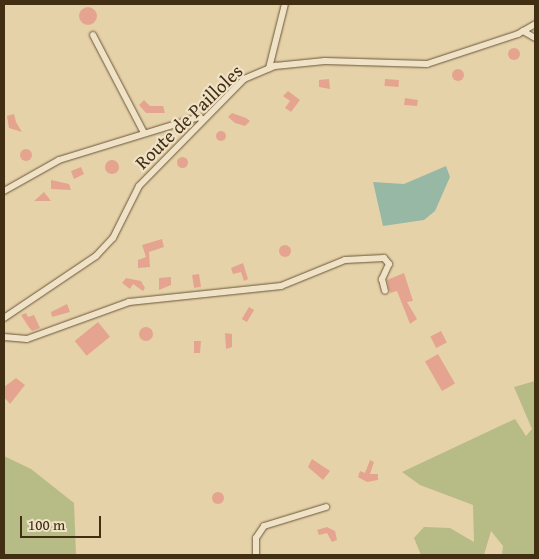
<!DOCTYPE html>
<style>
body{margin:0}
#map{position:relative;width:539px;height:559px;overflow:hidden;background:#e6d2a9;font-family:"Gentium Book Plus",serif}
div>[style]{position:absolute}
.green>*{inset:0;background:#b7bb86}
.water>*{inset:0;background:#97b8a5}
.building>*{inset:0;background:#e5a48f;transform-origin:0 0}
.round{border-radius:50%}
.roads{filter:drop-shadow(0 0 1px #6a5738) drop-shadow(0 0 1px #6a5738)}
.minor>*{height:6px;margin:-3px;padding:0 3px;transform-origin:3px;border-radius:3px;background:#efe2c7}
span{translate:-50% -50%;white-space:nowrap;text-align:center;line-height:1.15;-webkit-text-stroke:4.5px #efe2c7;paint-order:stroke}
.street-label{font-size:19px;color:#412e13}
.frame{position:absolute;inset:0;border:5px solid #412e13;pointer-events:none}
.scale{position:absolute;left:20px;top:516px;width:81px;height:22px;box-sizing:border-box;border:2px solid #412e13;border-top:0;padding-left:6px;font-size:15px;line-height:18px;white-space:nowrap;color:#412e13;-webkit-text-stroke:4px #efe2c7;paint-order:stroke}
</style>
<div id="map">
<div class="green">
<i style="clip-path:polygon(535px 381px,535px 555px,502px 555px,503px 546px,491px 531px,484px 555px,421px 555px,414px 538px,424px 527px,450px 528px,474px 542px,473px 505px,420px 485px,402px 472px,515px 419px,526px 436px,532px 429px,514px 387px)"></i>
<i style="clip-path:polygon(4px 456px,31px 469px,74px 503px,76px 555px,4px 555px)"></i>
</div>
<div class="water">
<i style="clip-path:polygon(446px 166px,450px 177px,435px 211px,424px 220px,383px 226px,373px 182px,404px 184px)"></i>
</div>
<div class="building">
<i class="round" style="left:79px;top:7px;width:18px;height:18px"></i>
<i class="round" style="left:508px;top:48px;width:12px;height:12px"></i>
<i class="round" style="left:452px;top:69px;width:12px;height:12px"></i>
<i style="clip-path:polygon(329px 79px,330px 89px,319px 87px,319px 80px)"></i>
<i style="left:385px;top:79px;width:14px;height:7px;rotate:4deg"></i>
<i style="clip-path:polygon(288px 91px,300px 100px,291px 112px,285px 108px,290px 101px,283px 96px)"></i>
<i style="clip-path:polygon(405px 98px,418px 100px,417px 106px,404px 105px)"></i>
<i style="clip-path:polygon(144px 100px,150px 106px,163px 106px,165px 113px,146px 113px,139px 105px)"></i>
<i style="clip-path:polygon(232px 113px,246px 118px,250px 121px,245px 126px,235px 123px,228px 117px)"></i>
<i style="clip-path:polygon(14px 114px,16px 122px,22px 132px,9px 128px,7px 116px)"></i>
<i class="round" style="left:216px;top:131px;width:10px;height:10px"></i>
<i class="round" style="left:20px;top:149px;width:12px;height:12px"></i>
<i class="round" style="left:176.5px;top:156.5px;width:11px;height:11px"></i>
<i class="round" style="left:105px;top:160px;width:14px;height:14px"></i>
<i style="clip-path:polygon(81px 167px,84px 174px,74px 179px,71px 171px)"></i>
<i style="clip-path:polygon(51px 180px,69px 184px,71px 190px,51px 189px)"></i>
<i style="clip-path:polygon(44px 192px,51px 201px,34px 201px)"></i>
<i style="clip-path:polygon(162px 239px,164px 247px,149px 252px,150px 267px,138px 268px,138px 260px,146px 257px,142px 245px)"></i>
<i class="round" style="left:279px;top:245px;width:12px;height:12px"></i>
<i style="clip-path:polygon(243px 263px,248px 279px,244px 281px,241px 272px,233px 274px,231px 268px)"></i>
<i style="clip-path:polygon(404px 273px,413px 301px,407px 302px,417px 319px,410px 324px,397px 291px,390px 293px,387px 280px)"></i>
<i style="left:199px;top:274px;width:13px;height:7px;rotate:81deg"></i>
<i style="clip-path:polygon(171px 277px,171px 285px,159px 290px,159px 278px)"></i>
<i style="clip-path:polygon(126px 278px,141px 281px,145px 288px,143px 291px,133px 284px,130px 289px,122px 283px)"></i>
<i style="clip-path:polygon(67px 304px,70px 312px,52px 317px,51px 312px)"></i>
<i style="left:249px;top:307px;width:6px;height:14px;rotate:31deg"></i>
<i style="clip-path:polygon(26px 313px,28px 317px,34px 315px,40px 328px,32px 331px,28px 326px,21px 315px)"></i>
<i style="left:98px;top:322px;width:19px;height:30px;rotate:51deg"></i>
<i class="round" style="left:139px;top:327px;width:14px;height:14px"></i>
<i style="left:441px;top:331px;width:13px;height:12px;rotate:63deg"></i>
<i style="clip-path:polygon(225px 333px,232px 334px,232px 347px,226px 349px)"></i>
<i style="clip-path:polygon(194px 341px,201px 341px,200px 353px,194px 353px)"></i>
<i style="left:438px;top:354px;width:34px;height:15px;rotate:60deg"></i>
<i style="clip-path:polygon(16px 378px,25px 385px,10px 404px,4px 397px,4px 387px)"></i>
<i style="clip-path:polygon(312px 459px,330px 471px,323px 480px,308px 467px)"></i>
<i style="clip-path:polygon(370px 460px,374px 462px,370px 474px,378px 474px,378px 480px,367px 482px,358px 477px,360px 471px,365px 473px)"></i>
<i class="round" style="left:212px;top:492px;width:12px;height:12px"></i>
<i style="clip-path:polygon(327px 527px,335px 531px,337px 540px,332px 542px,327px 533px,319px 535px,317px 530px)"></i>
</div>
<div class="roads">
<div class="minor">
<i style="left:523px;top:31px;width:14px;rotate:30deg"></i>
<i style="left:93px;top:35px;width:110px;rotate:62.5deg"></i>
<i style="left:269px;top:68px;width:66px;rotate:-76deg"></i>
<i style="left:4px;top:191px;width:63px;rotate:-29.4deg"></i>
<i style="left:59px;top:160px;width:146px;rotate:-17.1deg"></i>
<i style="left:199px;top:117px;width:5px;rotate:37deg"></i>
<i style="left:4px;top:318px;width:111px;rotate:-34deg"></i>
<i style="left:96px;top:256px;width:25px;rotate:-47deg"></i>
<i style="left:113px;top:238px;width:58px;rotate:-63.4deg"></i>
<i style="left:139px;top:186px;width:150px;rotate:-45.5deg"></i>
<i style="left:244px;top:79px;width:34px;rotate:-23deg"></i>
<i style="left:275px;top:66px;width:50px;rotate:-5.7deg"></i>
<i style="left:325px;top:61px;width:102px;rotate:1.7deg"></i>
<i style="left:427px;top:64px;width:96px;rotate:-18.2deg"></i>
<i style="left:518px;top:34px;width:20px;rotate:-30deg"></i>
<i style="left:4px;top:337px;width:23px;rotate:5deg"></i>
<i style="left:27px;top:339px;width:109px;rotate:-19.9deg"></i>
<i style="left:129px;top:302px;width:153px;rotate:-6deg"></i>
<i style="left:281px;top:286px;width:69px;rotate:-22.1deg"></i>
<i style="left:345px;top:260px;width:39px;rotate:-3deg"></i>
<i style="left:384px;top:258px;width:8px;rotate:50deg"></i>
<i style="left:389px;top:264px;width:17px;rotate:115deg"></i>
<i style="left:382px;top:279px;width:12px;rotate:76deg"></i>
<i style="left:256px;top:555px;width:17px;rotate:-90deg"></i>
<i style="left:256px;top:538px;width:14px;rotate:-56deg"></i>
<i style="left:264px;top:526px;width:65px;rotate:-17deg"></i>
</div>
</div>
<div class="street-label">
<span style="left:189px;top:117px;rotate:-44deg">Route de Pailloles</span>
</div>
<div class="frame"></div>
<div class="scale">100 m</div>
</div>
